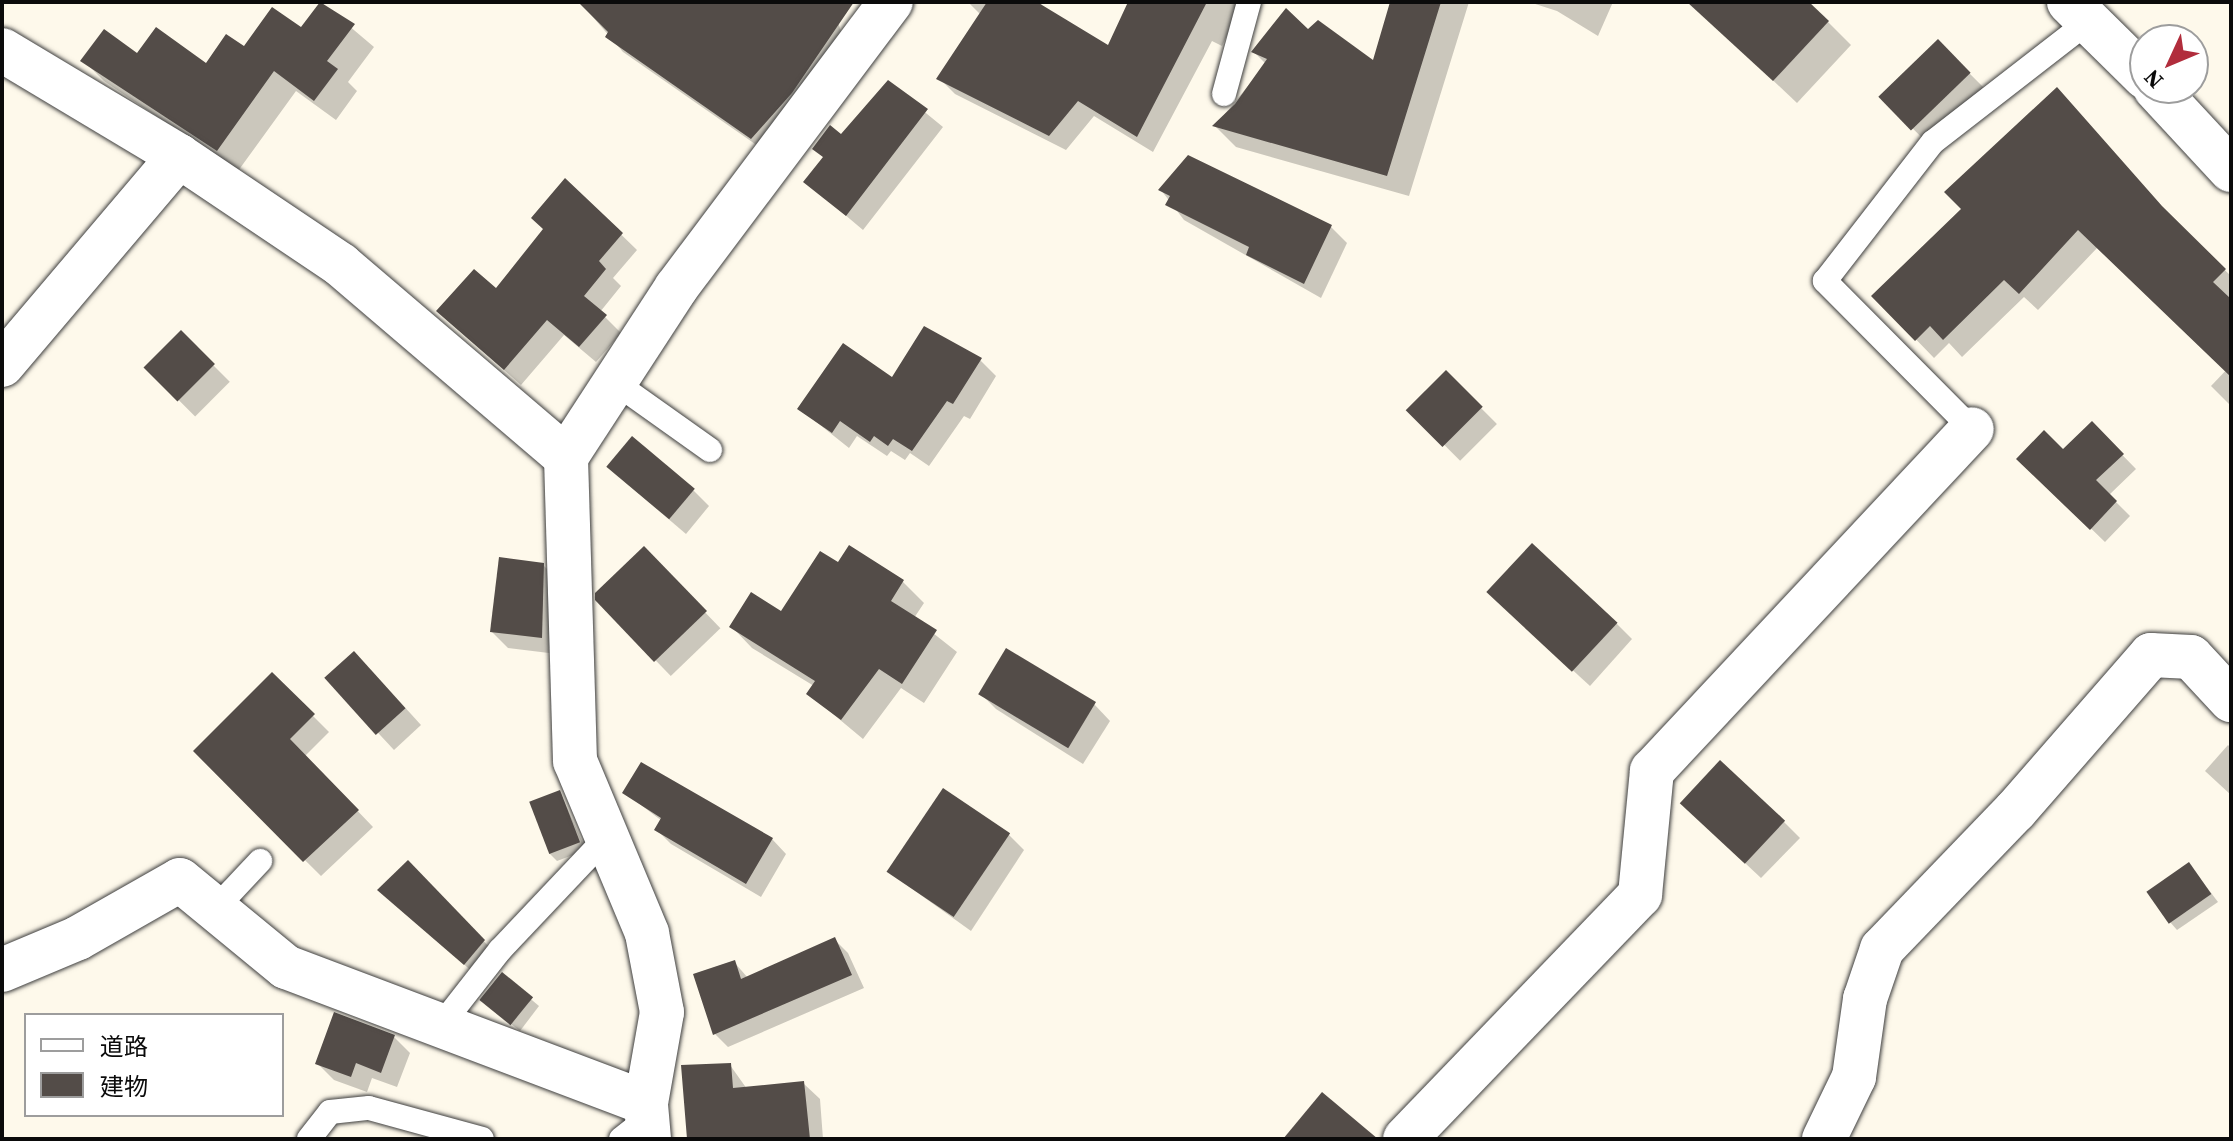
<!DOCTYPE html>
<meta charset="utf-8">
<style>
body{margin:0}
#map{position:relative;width:2233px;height:1141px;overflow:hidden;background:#fef9eb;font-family:"Source Serif 4","Noto Sans JP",serif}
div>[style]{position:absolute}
.shadow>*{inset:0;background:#0003;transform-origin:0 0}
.building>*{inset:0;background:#534c48;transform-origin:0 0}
.roads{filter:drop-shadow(0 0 2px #3e3e3e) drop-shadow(0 0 2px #3e3e3e)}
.service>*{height:24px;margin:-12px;padding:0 12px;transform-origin:12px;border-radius:12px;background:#fff}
.minor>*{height:44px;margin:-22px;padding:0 22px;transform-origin:22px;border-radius:22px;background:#fff}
span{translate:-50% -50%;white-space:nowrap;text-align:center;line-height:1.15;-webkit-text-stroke:8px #fff;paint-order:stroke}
.frame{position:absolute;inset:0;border:4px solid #0b0b0b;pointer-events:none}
.legend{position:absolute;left:24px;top:1013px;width:260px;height:104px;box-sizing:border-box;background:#fff;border:2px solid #9d9d9d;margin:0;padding:10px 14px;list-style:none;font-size:24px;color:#0b0b0b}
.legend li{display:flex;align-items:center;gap:16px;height:40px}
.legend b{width:40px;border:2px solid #9d9d9d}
.north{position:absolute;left:2129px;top:24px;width:80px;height:80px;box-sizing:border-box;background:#fff;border:2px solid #9d9d9d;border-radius:50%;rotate:226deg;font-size:22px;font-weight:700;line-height:32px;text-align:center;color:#0b0b0b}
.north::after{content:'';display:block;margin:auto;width:28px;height:36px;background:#b12d3c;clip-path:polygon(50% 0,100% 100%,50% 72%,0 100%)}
</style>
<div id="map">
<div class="shadow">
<i style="clip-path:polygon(580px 2px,830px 2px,848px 49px,768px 153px,623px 52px)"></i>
<i style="clip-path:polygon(968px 2px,1042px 2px,1041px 7px,1109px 47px,1130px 2px,1243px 2px,1222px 46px,1212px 41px,1153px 152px,1094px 116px,1066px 150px,955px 94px,939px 78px,981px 15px)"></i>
<i style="clip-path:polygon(1392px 2px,1469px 2px,1409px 196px,1236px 147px,1215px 126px,1266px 64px,1254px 52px,1308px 32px,1374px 63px)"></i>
<i style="clip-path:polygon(1529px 2px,1613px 2px,1598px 36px,1557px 11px)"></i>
<i style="clip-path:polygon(1690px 2px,1808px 2px,1851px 45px,1797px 103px)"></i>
<i style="clip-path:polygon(322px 3px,374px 47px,348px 82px,357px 91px,336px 120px,296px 91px,238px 171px,104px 81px,83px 60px,138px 56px,207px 66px,302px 30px)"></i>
<i style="left:1938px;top:42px;width:68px;height:79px;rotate:45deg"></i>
<i style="clip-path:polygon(888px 82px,943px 127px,863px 230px,806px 182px,824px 158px,815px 149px,841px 137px)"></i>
<i style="clip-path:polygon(565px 180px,637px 250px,613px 278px,621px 286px,600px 312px,621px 333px,596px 362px,564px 335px,521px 385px,455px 327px,496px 291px,545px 229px)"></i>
<i style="clip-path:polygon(1161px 190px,1331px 227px,1347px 243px,1321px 298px,1184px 220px)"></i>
<i style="clip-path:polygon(1964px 209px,2177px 224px,2231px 276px,2231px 359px,2098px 247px,2038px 310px,2024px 297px,1962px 357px,1949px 343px,1934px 358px,1874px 296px)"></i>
<i style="left:181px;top:333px;width:69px;height:49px;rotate:45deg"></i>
<i style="clip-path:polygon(980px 360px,996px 376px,970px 419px,964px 416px,929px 466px,910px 453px,905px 460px,891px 451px,887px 456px,857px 436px,849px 448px,800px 409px)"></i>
<i style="clip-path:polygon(2231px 365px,2231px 406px,2211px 386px)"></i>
<i style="left:1446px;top:373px;width:72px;height:52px;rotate:45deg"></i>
<i style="clip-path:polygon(2092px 424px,2136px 469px,2109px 495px,2130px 516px,2105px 542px,2019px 459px,2063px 452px)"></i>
<i style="clip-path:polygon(625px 482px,693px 490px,709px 506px,686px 534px)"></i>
<i style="clip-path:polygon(850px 548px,903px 582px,924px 603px,914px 618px,957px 652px,924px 703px,901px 688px,863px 739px,809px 694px,814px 686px,752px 648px,732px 627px,781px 614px,839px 565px)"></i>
<i style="left:644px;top:549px;width:110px;height:69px;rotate:46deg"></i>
<i style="clip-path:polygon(543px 565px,559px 581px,557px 654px,508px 648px,492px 632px)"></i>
<i style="clip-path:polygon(1505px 608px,1616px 623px,1632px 639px,1590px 686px)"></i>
<i style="clip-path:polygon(370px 669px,421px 725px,394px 750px,327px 678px)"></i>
<i style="clip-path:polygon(272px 675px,329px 732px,305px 756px,373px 827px,321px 876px,195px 751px)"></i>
<i style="clip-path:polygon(980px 693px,1094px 704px,1110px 721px,1083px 764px,996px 709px)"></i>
<i style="clip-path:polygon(2228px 745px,2231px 748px,2231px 795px,2205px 771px)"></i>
<i style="clip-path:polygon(560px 792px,586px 850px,557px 861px,549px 853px)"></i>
<i style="clip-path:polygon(624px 792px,772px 839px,786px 854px,761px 897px,671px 844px,657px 830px,662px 821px)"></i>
<i style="clip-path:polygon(1698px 819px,1784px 822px,1800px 838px,1761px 878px)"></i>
<i style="clip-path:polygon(1008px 834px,1024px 850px,971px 931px,890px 873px)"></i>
<i style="clip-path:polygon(408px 863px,500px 958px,481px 979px,396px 906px)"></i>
<i style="clip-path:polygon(2189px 864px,2218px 902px,2177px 930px,2170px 922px)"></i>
<i style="clip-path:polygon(835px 940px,848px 953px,864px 988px,728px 1047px,715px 1034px,734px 962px,748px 978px)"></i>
<i style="clip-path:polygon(502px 975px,539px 1006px,520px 1031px,490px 1007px)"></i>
<i style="clip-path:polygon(393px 1036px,410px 1053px,397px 1087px,372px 1078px,367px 1092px,334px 1080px,317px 1063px)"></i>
<i style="clip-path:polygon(730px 1065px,747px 1089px,803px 1083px,820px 1099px,823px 1139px,689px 1139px)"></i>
</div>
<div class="building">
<i style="clip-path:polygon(320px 2px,355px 24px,327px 61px,338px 69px,314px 101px,274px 71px,217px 151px,80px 61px,104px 29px,137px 53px,156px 27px,206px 63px,226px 34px,244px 46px,272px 7px,301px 27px)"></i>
<i style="clip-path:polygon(578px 2px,854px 2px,792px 93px,751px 139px,605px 37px,608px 32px)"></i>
<i style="clip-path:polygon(987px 2px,1037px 2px,1108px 45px,1128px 2px,1207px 2px,1137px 137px,1078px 101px,1049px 136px,936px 79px)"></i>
<i style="clip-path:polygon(1390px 2px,1441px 2px,1387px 176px,1212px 126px,1235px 104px,1267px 59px,1251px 52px,1286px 8px,1308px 29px,1318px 20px,1373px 60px)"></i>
<i style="clip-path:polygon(1687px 2px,1809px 2px,1829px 21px,1773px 81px)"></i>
<i style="left:1938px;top:39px;width:47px;height:83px;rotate:46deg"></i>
<i style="clip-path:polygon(888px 80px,928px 109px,846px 216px,803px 182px,823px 157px,812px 149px,830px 125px,841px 134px)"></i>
<i style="clip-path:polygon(2057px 87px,2162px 206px,2226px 269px,2213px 282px,2231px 299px,2231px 377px,2078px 230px,2019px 294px,2004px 280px,1943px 340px,1930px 326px,1915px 341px,1871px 296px,1961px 209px,1944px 192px)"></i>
<i style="clip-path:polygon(1188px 155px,1332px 225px,1304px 284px,1246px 255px,1249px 247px,1165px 205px,1170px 196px,1158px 190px)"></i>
<i style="clip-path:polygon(565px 178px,623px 233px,599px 261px,606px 269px,584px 296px,607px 315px,579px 347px,547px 320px,504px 370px,436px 311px,474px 269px,496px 288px,543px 229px,531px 218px)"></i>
<i style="clip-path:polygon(924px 326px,982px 358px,953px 404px,947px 401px,912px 451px,893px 439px,888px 446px,874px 436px,870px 442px,840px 421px,832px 433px,797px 409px,843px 343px,892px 377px)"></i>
<i style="left:181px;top:330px;width:48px;height:53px;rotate:45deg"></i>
<i style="left:1446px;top:370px;width:52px;height:57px;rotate:45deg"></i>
<i style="clip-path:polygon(2092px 421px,2124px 454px,2096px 480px,2117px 501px,2090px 530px,2016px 459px,2044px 430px,2063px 449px)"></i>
<i style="left:632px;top:436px;width:82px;height:40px;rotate:40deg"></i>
<i style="left:1532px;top:543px;width:117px;height:67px;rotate:43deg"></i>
<i style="clip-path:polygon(849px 545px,904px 580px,891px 601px,937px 630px,902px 684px,879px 669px,841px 720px,806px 694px,815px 681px,729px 627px,751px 592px,781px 611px,820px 551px,838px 562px)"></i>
<i style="clip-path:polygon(644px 546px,707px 611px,654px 662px,595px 600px,595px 593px)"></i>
<i style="clip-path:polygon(499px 557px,544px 563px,542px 638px,490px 632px)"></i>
<i style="left:1006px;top:648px;width:105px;height:54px;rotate:31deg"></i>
<i style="left:354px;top:651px;width:77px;height:40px;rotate:48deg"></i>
<i style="clip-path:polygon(272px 672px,315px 714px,290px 739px,359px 810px,303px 862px,193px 751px)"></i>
<i style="left:1720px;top:760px;width:89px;height:59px;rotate:43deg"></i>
<i style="clip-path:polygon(641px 762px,773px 838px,746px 884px,654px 830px,661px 818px,622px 793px)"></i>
<i style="left:943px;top:788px;width:81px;height:101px;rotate:34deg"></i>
<i style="left:560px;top:790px;width:56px;height:33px;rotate:69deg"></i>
<i style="clip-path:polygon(408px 860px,485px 940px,464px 965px,377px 890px)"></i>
<i style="left:2189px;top:862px;width:39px;height:52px;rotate:55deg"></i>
<i style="clip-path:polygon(835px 937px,852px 975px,713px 1035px,693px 974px,735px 960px,741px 979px)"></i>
<i style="left:502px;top:972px;width:40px;height:36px;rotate:39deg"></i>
<i style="clip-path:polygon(334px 1012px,395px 1035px,381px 1073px,356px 1063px,351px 1077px,315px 1064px)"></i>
<i style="clip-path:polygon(731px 1063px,733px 1088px,804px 1081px,810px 1139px,687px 1139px,681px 1065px)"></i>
<i style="clip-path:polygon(1322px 1092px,1378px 1139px,1283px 1139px)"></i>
</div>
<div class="roads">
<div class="service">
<i style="left:1224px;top:94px;width:95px;rotate:-74.8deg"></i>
<i style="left:613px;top:381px;width:119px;rotate:35.4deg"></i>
<i style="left:1972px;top:429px;width:209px;rotate:-134.8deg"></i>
<i style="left:1825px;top:281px;width:176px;rotate:-52.2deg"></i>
<i style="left:1933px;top:142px;width:199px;rotate:-37.8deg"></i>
<i style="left:215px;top:909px;width:66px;rotate:-46.8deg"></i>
<i style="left:439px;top:1028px;width:99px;rotate:-52deg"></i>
<i style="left:500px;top:950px;width:156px;rotate:-46.6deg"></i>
<i style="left:309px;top:1139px;width:34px;rotate:-52deg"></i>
<i style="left:330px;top:1112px;width:39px;rotate:-6deg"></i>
<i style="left:369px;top:1108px;width:117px;rotate:15.3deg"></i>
<i style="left:621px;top:1139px;width:34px;rotate:-38deg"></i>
</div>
<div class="minor">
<i style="left:2069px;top:2px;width:107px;rotate:44.6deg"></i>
<i style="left:2px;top:50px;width:206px;rotate:30.9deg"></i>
<i style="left:179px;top:156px;width:195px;rotate:33.9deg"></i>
<i style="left:341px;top:265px;width:296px;rotate:40.5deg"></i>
<i style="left:2155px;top:88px;width:112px;rotate:47.2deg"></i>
<i style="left:2px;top:365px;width:274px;rotate:-49.7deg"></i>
<i style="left:2px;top:970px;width:82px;rotate:-22.8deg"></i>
<i style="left:78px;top:938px;width:117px;rotate:-29.6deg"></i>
<i style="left:180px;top:880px;width:137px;rotate:39.4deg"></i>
<i style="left:286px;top:967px;width:385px;rotate:20.7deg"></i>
<i style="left:649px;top:1139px;width:36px;rotate:-95deg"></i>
<i style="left:646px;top:1103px;width:92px;rotate:-80deg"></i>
<i style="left:662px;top:1012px;width:80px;rotate:-100.8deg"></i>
<i style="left:647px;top:933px;width:186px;rotate:-112.7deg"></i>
<i style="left:575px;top:761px;width:304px;rotate:-91.7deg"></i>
<i style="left:566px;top:457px;width:202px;rotate:-56.9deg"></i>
<i style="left:676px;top:288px;width:358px;rotate:-53.1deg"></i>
<i style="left:1405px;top:1139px;width:339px;rotate:-46.1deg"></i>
<i style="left:1640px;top:895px;width:125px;rotate:-84.5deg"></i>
<i style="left:1652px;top:771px;width:468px;rotate:-46.9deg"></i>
<i style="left:1824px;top:1139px;width:69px;rotate:-64.2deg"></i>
<i style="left:1854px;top:1077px;width:79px;rotate:-82deg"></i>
<i style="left:1865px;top:999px;width:53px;rotate:-71.2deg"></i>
<i style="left:1882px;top:949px;width:192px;rotate:-46.1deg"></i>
<i style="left:2015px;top:811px;width:207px;rotate:-48.9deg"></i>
<i style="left:2151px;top:655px;width:40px;rotate:2.9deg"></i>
<i style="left:2191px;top:657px;width:59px;rotate:47.1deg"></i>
</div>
</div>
<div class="frame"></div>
<ul class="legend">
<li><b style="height:10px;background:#fff"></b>道路</li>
<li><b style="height:22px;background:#534c48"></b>建物</li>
</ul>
<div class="north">N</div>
</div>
